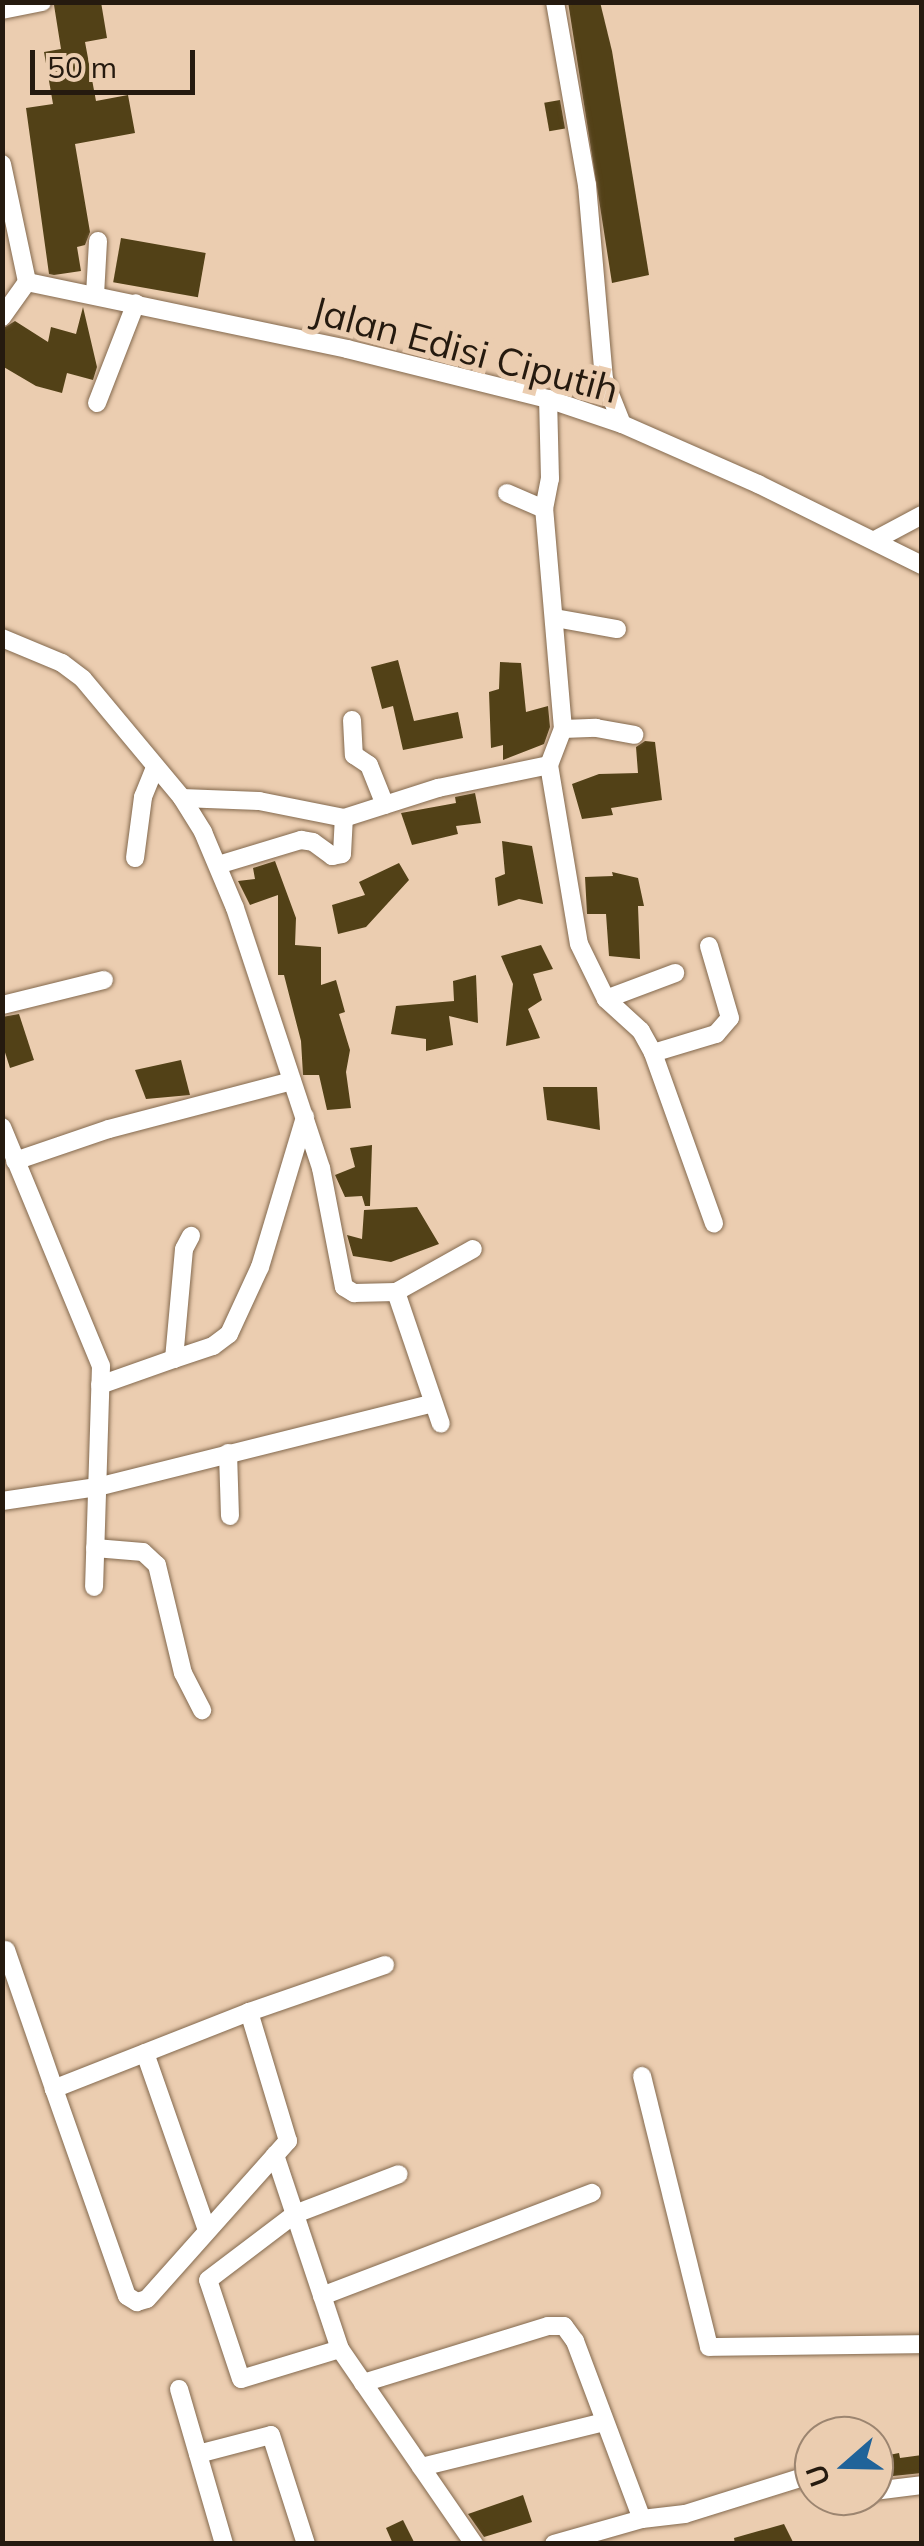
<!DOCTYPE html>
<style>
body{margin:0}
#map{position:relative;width:924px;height:2546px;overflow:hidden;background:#ebcdb0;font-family:Mulish,sans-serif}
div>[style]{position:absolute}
.building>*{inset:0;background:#524117;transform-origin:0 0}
.roads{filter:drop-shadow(0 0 2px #83694e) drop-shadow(0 0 2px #83694e)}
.street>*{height:18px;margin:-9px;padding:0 9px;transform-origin:9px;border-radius:9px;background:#fff}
span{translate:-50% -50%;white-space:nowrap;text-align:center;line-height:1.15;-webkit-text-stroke:10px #ebcdb0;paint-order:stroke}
.street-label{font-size:38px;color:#251a0f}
.frame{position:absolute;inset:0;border:5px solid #251a0f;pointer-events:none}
.north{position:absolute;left:794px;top:2416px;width:100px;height:100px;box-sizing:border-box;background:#ebcdb0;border:2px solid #9c8570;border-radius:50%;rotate:250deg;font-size:28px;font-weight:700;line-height:40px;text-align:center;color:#251a0f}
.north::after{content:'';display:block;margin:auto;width:35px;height:45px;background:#206399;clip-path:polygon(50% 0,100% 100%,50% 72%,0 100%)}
.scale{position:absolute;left:30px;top:50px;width:165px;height:45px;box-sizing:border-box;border:5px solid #251a0f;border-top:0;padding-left:12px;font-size:30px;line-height:35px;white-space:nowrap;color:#251a0f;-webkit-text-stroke:8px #ebcdb0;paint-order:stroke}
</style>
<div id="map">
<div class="building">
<i style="clip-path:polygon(101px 2px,107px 38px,85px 42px,96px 101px,128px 95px,135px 133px,75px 144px,90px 232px,85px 245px,77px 247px,81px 271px,54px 275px,49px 274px,26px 108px,53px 104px,44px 52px,61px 49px,54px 5px)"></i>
<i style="clip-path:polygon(568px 2px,600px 2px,612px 51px,649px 275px,612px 283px)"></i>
<i style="left:560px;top:100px;width:29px;height:16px;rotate:80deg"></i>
<i style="left:121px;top:238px;width:86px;height:45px;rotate:10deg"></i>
<i style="clip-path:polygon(83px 307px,97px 367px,93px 380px,67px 373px,62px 393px,36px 386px,2px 366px,2px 329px,15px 321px,48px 342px,51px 327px,76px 334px)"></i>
<i style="clip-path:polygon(398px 660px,414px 721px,458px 712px,463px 738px,403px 750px,393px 706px,382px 709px,371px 667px)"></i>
<i style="clip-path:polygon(500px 662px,521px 663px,526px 712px,548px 706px,550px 727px,544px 744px,503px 760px,503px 745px,491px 748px,489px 692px,499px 689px)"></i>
<i style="clip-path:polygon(645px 741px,655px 742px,662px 800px,611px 808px,613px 815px,582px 819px,572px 784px,599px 774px,638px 773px,636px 747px)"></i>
<i style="clip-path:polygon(475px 793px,481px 823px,456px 826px,458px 834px,412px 845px,401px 813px,456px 803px,455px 797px)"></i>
<i style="clip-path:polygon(502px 841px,532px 846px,543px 904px,519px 899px,498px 906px,495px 878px,505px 874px)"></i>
<i style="clip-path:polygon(275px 861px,296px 918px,295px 945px,321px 947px,321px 985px,336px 980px,345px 1012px,339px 1014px,350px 1050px,346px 1072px,351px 1108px,327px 1110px,319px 1075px,303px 1075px,301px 1041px,284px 975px,278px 975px,278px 895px,250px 905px,238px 881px,255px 879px,253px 868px)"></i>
<i style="clip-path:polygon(399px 863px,409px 880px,366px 927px,338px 934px,332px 905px,365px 895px,359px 882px)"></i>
<i style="clip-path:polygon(612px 872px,638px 878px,644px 906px,638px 906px,640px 959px,609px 956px,606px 914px,587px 914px,585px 877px,613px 876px)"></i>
<i style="clip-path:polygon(541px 945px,553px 969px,533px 974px,542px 1000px,528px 1009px,540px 1038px,506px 1046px,513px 984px,501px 956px)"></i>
<i style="clip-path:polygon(476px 975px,478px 1023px,449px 1016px,453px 1045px,426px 1051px,426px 1039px,391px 1034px,396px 1006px,454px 1001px,453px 981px)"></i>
<i style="clip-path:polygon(19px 1014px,34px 1060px,10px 1068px,2px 1043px,2px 1017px)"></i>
<i style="clip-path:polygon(181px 1060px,190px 1095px,146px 1099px,135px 1070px)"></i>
<i style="clip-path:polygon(543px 1087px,597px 1087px,600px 1130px,547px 1120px)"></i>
<i style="clip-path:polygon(372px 1145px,370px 1206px,365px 1206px,362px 1196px,345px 1197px,335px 1175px,355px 1167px,350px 1148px)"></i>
<i style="clip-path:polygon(417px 1207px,439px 1244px,391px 1262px,353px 1256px,347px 1235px,362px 1239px,364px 1210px)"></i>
<i style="clip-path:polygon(899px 2453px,900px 2458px,922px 2455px,922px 2473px,874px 2478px,874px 2458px)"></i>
<i style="clip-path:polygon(523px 2495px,532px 2522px,484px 2537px,468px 2514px)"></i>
<i style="clip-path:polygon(403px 2520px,415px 2544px,393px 2544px,386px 2528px)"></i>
<i style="clip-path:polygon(784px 2524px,794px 2544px,735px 2544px,734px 2538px)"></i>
</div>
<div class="roads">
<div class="street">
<i style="left:555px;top:2px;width:186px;rotate:80.1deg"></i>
<i style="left:587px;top:185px;width:195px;rotate:85deg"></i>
<i style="left:604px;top:379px;width:48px;rotate:68.2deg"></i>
<i style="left:2px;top:10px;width:41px;rotate:-11.3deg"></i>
<i style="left:2px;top:164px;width:121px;rotate:78deg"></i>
<i style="left:27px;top:282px;width:43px;rotate:125.5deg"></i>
<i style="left:27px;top:282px;width:327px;rotate:11.8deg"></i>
<i style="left:347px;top:349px;width:207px;rotate:14deg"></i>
<i style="left:548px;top:399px;width:78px;rotate:18.7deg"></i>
<i style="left:622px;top:424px;width:149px;rotate:23.8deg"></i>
<i style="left:758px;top:484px;width:183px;rotate:26.3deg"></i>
<i style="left:95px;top:295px;width:54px;rotate:-86.8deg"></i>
<i style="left:97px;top:403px;width:107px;rotate:-68.7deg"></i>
<i style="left:507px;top:493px;width:40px;rotate:23.4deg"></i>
<i style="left:877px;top:539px;width:51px;rotate:-28.1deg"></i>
<i style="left:555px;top:618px;width:63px;rotate:10.1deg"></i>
<i style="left:2px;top:638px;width:65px;rotate:22.6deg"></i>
<i style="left:62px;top:663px;width:26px;rotate:37deg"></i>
<i style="left:83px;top:679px;width:155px;rotate:50.2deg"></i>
<i style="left:182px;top:798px;width:40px;rotate:58deg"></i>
<i style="left:203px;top:832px;width:82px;rotate:67.2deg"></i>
<i style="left:235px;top:908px;width:274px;rotate:71.7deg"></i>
<i style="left:321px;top:1168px;width:121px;rotate:79.1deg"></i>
<i style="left:344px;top:1287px;width:12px;rotate:31deg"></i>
<i style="left:354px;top:1293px;width:42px;rotate:-1.4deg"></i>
<i style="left:396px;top:1292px;width:88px;rotate:-29.2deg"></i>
<i style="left:352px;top:720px;width:35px;rotate:87deg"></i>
<i style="left:354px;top:755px;width:18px;rotate:34deg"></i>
<i style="left:369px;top:765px;width:43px;rotate:68.2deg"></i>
<i style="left:563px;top:729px;width:33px;rotate:-2deg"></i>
<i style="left:596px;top:728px;width:39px;rotate:10deg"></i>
<i style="left:549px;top:765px;width:181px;rotate:80.5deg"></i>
<i style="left:579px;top:944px;width:61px;rotate:63.9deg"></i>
<i style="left:606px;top:999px;width:47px;rotate:42.4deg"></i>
<i style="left:641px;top:1031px;width:25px;rotate:61deg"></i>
<i style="left:653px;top:1053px;width:181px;rotate:70.3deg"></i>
<i style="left:182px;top:798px;width:77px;rotate:2.2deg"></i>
<i style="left:259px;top:801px;width:87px;rotate:11.3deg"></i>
<i style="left:344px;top:818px;width:99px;rotate:-17.7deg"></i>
<i style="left:438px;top:788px;width:113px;rotate:-11.7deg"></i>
<i style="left:549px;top:765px;width:39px;rotate:-69deg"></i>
<i style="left:563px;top:729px;width:221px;rotate:-94.9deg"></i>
<i style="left:544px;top:509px;width:31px;rotate:-79deg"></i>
<i style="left:550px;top:479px;width:80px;rotate:-91.4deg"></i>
<i style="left:135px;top:858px;width:62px;rotate:-82.5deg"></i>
<i style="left:143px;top:797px;width:31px;rotate:-68deg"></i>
<i style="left:218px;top:865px;width:87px;rotate:-16.8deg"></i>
<i style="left:301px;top:840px;width:12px;rotate:9deg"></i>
<i style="left:313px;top:842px;width:24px;rotate:36deg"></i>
<i style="left:332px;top:856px;width:10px;rotate:-11deg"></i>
<i style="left:342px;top:854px;width:36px;rotate:-87deg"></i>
<i style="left:606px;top:999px;width:74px;rotate:-20.6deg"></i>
<i style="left:2px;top:1005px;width:105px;rotate:-13.8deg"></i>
<i style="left:653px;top:1053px;width:66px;rotate:-16.8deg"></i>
<i style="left:716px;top:1034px;width:21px;rotate:-49deg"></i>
<i style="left:730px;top:1018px;width:75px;rotate:-106.3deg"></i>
<i style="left:2px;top:1127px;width:259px;rotate:67.5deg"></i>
<i style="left:101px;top:1366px;width:221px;rotate:91.8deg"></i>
<i style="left:15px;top:1161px;width:99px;rotate:-18.8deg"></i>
<i style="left:109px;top:1129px;width:189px;rotate:-14.7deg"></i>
<i style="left:396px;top:1292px;width:139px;rotate:71.2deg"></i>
<i style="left:174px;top:1359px;width:41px;rotate:-18.4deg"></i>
<i style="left:213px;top:1346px;width:20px;rotate:-37deg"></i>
<i style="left:229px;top:1334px;width:74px;rotate:-65.2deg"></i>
<i style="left:260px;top:1267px;width:157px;rotate:-73.3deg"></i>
<i style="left:100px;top:1385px;width:78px;rotate:-19.4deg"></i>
<i style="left:174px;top:1359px;width:110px;rotate:-84.8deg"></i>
<i style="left:184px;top:1249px;width:15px;rotate:-62deg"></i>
<i style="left:228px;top:1453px;width:63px;rotate:88.2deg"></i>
<i style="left:2px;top:1501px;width:96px;rotate:-8.4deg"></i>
<i style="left:97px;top:1487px;width:346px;rotate:-14deg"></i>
<i style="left:95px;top:1548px;width:48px;rotate:4.8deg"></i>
<i style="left:143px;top:1552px;width:19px;rotate:43deg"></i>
<i style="left:157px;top:1565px;width:111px;rotate:76.5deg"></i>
<i style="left:183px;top:1673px;width:42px;rotate:62.8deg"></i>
<i style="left:6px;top:1950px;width:147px;rotate:70.9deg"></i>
<i style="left:54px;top:2089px;width:219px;rotate:70.6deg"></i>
<i style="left:127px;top:2296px;width:12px;rotate:31deg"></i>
<i style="left:137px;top:2302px;width:10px;rotate:-17deg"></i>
<i style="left:147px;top:2299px;width:212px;rotate:-48.3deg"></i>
<i style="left:288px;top:2141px;width:135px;rotate:-106.8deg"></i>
<i style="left:249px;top:2012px;width:210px;rotate:158.5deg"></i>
<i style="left:249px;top:2012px;width:144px;rotate:-19.1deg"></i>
<i style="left:145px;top:2053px;width:184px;rotate:70.7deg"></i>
<i style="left:642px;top:2076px;width:279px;rotate:76.1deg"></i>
<i style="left:709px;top:2347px;width:213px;rotate:-0.8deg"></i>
<i style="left:275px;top:2155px;width:205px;rotate:71.5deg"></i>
<i style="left:340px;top:2349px;width:237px;rotate:55.5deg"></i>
<i style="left:322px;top:2296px;width:289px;rotate:-20.9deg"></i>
<i style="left:340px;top:2349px;width:103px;rotate:163.1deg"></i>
<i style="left:241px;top:2379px;width:104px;rotate:-108.4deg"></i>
<i style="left:208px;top:2280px;width:109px;rotate:-37.2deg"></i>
<i style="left:295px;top:2214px;width:111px;rotate:-21deg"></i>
<i style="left:363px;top:2383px;width:194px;rotate:-17.1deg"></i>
<i style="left:548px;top:2326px;width:16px"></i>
<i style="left:564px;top:2326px;width:19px;rotate:54deg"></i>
<i style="left:575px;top:2341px;width:190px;rotate:69.4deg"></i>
<i style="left:179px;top:2389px;width:161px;rotate:73.8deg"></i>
<i style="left:198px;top:2454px;width:75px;rotate:-14.6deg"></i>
<i style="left:271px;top:2435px;width:114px;rotate:72.2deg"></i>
<i style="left:421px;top:2467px;width:188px;rotate:-13.8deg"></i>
<i style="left:874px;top:2491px;width:48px;rotate:-7.1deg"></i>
<i style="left:554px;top:2544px;width:91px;rotate:-15.9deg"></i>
<i style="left:642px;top:2519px;width:43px;rotate:-6.6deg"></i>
<i style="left:685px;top:2514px;width:121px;rotate:-17.4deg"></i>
<i style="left:800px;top:2478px;width:15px;rotate:16deg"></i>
</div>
</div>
<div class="street-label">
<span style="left:465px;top:350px;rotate:15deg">Jalan Edisi Ciputih</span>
</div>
<div class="frame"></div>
<div class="north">U</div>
<div class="scale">50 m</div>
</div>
